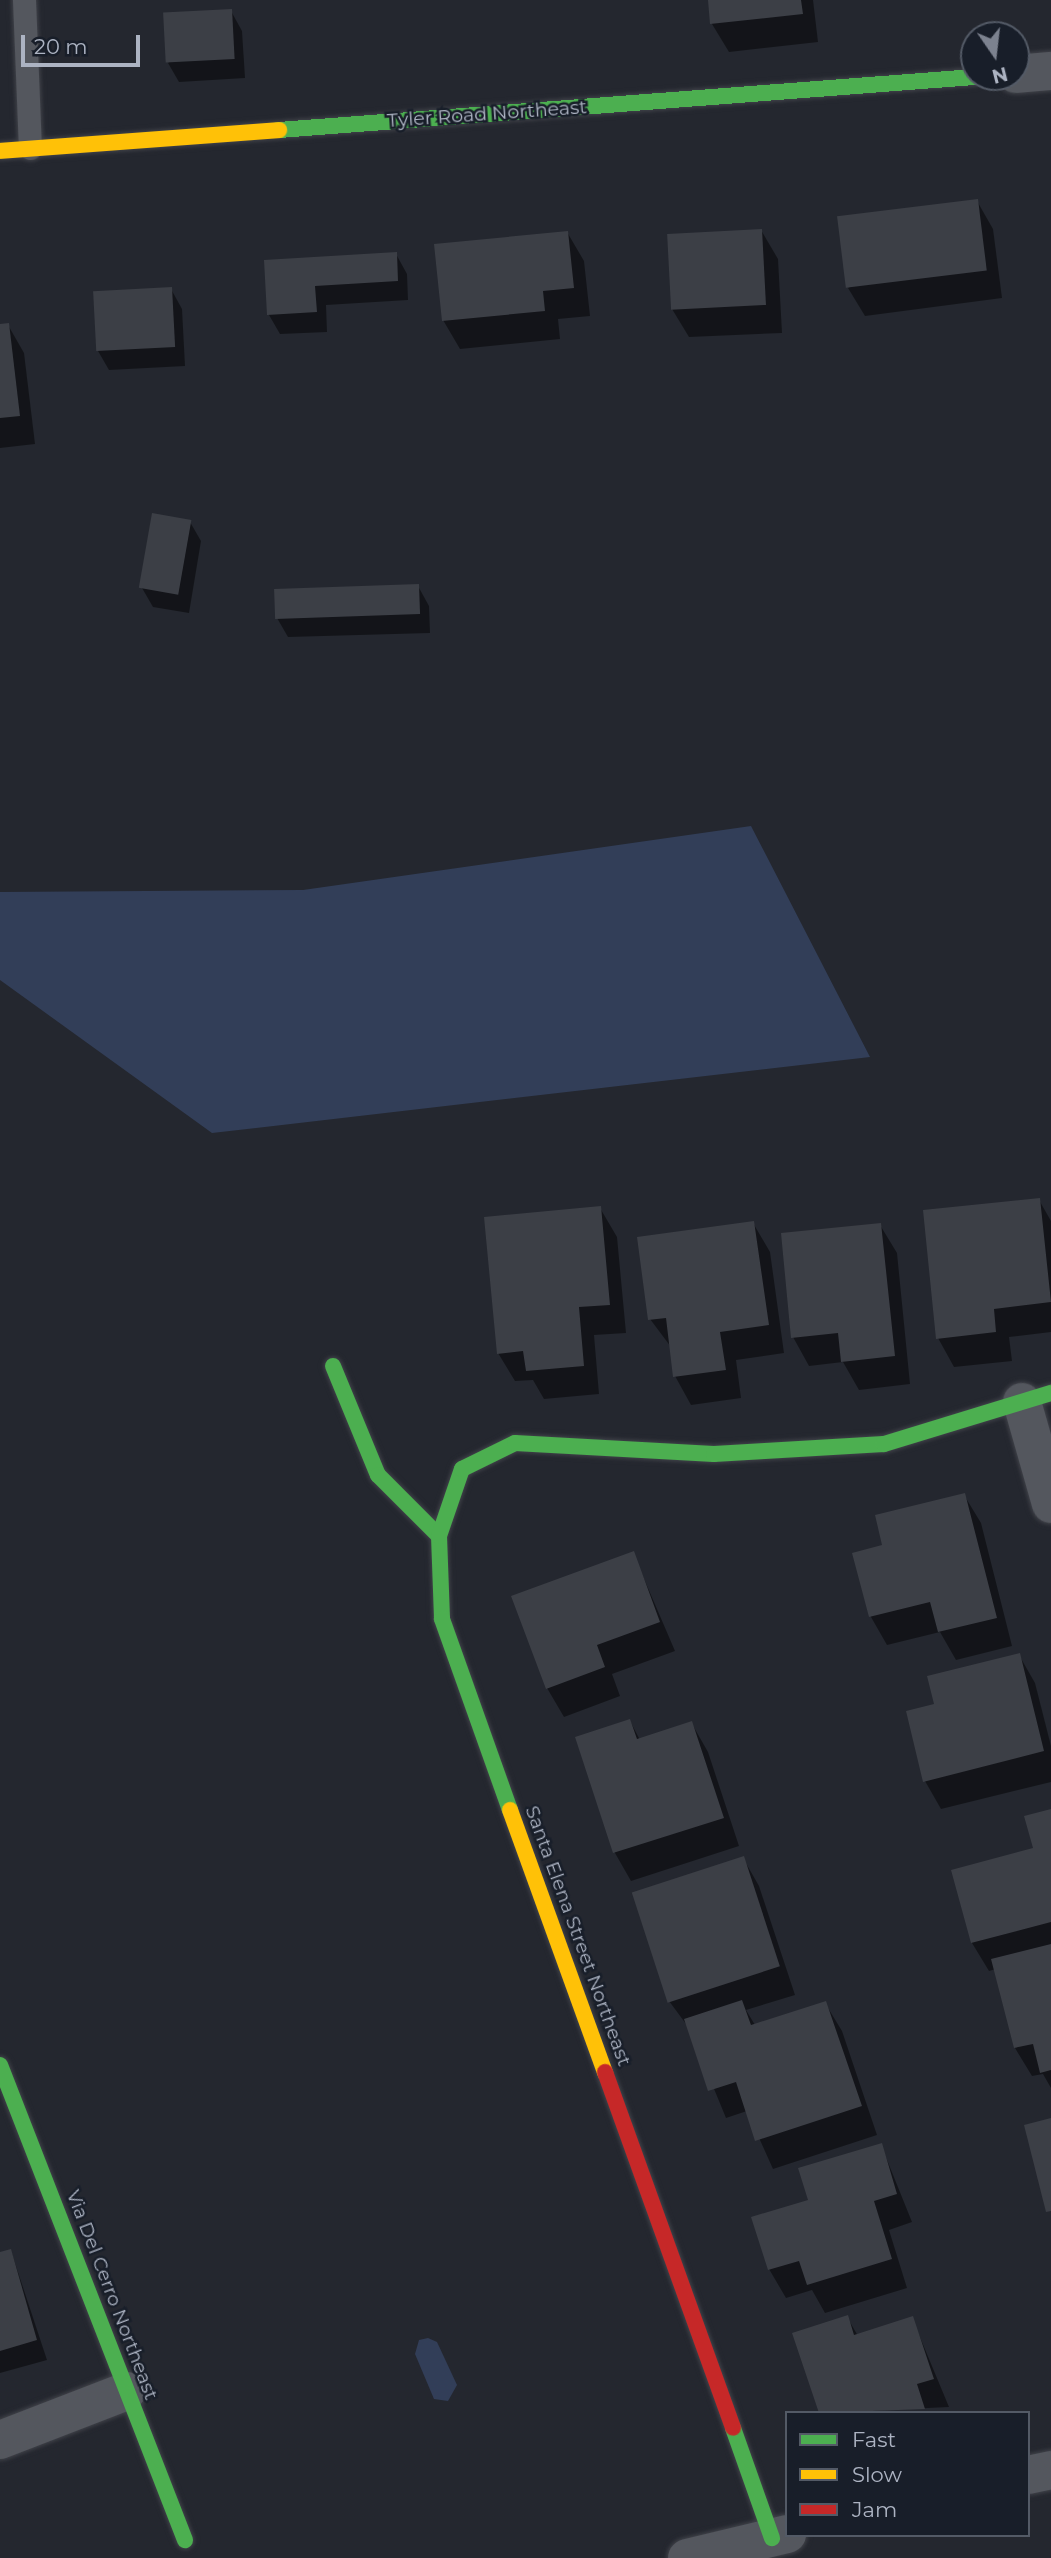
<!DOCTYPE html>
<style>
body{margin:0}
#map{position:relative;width:1051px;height:2558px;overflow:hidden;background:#24272f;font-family:Montserrat,sans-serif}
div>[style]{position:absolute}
.water>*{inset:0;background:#323e58}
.shadow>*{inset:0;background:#0007}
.building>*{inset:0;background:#3c3f46;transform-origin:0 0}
.roads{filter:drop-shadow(0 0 2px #404249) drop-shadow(0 0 2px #404249)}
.lane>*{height:23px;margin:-11.5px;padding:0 11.5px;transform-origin:11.5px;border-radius:11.5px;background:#54575e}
.street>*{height:38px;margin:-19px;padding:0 19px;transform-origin:19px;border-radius:19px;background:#54575e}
.fast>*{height:16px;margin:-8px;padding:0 8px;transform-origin:8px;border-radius:8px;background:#4caf50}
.slow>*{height:16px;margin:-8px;padding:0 8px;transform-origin:8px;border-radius:8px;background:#ffc107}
.jam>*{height:16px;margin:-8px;padding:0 8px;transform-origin:8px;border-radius:8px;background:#c62828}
span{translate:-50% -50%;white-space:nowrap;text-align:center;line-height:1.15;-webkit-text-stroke:5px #181e29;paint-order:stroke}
.street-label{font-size:19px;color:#acb3c2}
.legend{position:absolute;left:785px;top:2411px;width:245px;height:126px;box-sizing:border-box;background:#181e29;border:2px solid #535a66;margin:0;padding:9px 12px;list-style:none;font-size:21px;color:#acb3c2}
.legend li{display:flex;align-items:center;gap:14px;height:35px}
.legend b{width:35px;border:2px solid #535a66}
.north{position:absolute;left:960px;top:21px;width:70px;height:70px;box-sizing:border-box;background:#181e29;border:2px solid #535a66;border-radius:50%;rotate:166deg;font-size:19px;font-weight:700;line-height:28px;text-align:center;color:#acb3c2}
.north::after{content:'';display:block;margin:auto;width:24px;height:32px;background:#7c828f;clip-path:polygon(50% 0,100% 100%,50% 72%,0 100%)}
.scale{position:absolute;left:21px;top:35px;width:119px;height:32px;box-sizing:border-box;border:4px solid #acb3c2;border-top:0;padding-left:9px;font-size:21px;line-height:24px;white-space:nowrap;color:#acb3c2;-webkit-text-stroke:5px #181e29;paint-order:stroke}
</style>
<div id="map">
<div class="water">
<i style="clip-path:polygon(751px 826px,870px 1057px,212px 1133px,0 980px,0 892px,303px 890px)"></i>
<i style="clip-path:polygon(428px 2338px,437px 2342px,457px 2385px,448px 2401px,434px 2399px,415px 2354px,419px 2340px)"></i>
</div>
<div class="shadow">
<i style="clip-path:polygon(709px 0,813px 0,818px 42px,729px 52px,712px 24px)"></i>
<i style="clip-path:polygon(231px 11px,242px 31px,245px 78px,179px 82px,168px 63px)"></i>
<i style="clip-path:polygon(977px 201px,993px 229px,1002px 298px,865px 316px,848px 288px)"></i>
<i style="clip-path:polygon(761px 230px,778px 259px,782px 333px,689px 337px,672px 309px)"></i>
<i style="clip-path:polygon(567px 232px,584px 261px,590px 316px,558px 319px,560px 339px,460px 349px,443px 320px)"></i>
<i style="clip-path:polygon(396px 254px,407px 274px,408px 300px,326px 305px,327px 332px,280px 334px,269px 315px,266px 262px)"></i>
<i style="clip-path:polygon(171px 289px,182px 309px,185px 366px,109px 370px,98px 351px)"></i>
<i style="clip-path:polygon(8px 325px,24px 353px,35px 444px,0 448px,0 326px)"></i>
<i style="clip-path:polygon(190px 522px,201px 541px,189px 613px,153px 607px,142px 588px)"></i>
<i style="clip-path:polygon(418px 586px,429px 606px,430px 633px,288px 637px,277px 618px)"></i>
<i style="clip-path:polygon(1039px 1200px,1051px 1221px,1051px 1332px,1009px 1337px,1012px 1361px,954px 1367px,938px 1338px)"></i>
<i style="clip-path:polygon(600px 1208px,617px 1237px,626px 1333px,594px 1335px,599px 1394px,544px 1399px,533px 1380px,515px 1381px,498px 1353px)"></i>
<i style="clip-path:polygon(753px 1223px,770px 1252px,784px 1353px,736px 1360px,741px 1398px,691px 1405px,675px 1376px,671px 1347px,650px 1319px)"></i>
<i style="clip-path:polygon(880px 1225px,897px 1253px,910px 1384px,859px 1390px,843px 1362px,809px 1366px,793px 1337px)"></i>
<i style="clip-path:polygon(964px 1495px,981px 1523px,1012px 1646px,956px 1660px,940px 1632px,887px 1645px,871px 1617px,854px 1554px,884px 1547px)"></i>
<i style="clip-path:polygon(633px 1553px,675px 1651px,612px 1674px,620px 1696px,564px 1717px,547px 1688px)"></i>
<i style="clip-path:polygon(1019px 1655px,1035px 1683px,1051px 1746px,1051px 1782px,941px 1809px,925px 1781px,936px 1705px)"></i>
<i style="clip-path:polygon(630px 1721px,640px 1740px,692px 1724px,708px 1752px,739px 1846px,631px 1881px,615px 1853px,578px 1738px)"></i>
<i style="clip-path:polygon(1051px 1811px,1051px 2088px,1043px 2074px,1032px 2076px,1015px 2048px,996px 1969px,989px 1971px,972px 1943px,953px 1871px,1035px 1850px)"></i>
<i style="clip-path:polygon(743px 1858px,759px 1886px,795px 1995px,746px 2010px,755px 2025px,825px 2003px,842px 2031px,877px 2135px,773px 2169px,747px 2111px,726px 2118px,689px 2028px,669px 2001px)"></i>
<i style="clip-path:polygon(881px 2145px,912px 2222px,889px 2230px,907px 2288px,825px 2313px,812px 2290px,786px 2298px,769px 2269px,810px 2201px)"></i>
<i style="clip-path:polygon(11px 2251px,47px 2360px,0 2373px,0 2254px)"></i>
<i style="clip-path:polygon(847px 2317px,858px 2336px,912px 2318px,949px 2407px,821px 2413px)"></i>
</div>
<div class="building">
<i style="clip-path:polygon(708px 0,801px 0,803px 14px,710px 24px)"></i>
<i style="left:232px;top:9px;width:50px;height:69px;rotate:87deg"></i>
<i style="left:978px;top:199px;width:72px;height:142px;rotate:83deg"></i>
<i style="left:762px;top:229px;width:76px;height:95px;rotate:87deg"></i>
<i style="clip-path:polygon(568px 231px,574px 288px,543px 291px,545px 311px,442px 321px,434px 244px)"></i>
<i style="clip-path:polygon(397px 252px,398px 281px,315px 286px,317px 312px,267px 315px,264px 260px)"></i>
<i style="left:172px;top:287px;width:60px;height:79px;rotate:87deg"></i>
<i style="clip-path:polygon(9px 323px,20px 416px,0 418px,0 324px)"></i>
<i style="left:152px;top:513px;width:40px;height:76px;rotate:10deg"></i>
<i style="left:419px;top:584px;width:30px;height:145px;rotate:88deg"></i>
<i style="clip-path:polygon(1040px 1198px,1051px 1302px,994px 1309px,996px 1332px,936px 1339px,923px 1210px)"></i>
<i style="clip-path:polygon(601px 1206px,610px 1305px,579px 1307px,584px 1366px,526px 1371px,523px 1351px,497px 1354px,484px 1217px)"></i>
<i style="clip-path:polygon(754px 1221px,769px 1325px,720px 1332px,726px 1370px,673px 1377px,666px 1318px,648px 1320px,637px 1237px)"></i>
<i style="clip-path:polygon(881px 1223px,895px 1356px,841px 1362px,838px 1333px,791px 1338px,781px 1233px)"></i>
<i style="clip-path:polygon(965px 1493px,997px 1618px,938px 1632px,930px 1602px,869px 1617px,852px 1553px,882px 1545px,875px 1515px)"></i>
<i style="clip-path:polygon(634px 1551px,660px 1622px,597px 1645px,605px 1667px,546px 1689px,511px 1596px)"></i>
<i style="clip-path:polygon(1020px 1653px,1044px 1751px,923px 1782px,906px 1711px,934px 1704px,927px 1676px)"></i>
<i style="clip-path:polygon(630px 1719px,637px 1739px,692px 1721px,724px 1818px,613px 1853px,575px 1737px)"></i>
<i style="clip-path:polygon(1051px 1809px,1051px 1922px,971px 1943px,951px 1870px,1033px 1848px,1024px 1816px)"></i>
<i style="left:744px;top:1856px;width:116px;height:118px;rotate:72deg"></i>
<i style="clip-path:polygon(1051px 1944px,1051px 2070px,1040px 2073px,1033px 2044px,1014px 2048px,991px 1959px)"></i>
<i style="clip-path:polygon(742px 2000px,751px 2025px,826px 2001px,862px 2106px,755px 2141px,736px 2082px,708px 2091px,684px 2019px)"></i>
<i style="clip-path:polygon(1051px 2118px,1051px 2211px,1046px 2212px,1024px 2125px)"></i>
<i style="clip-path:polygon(882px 2143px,897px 2194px,874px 2201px,892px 2259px,807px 2285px,799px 2261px,768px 2270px,751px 2217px,808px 2200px,798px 2168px)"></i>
<i style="clip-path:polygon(11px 2249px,37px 2340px,0 2351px,0 2252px)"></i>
<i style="clip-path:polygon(848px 2315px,854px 2335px,913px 2316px,934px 2379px,917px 2384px,925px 2409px,819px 2413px,792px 2333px)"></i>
</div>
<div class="roads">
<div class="lane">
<i style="left:24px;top:0;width:148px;rotate:87.7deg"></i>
</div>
<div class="street">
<i style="left:1016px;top:74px;width:35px;rotate:-5deg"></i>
<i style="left:1022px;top:1402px;width:106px;rotate:74.1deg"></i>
<i style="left:0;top:2440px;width:136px;rotate:-21.1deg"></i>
<i style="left:1028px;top:2475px;width:24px;rotate:-12deg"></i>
<i style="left:687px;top:2558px;width:103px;rotate:-13.5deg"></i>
</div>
<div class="fast">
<i style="left:279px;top:130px;width:697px;rotate:-4.36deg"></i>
<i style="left:333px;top:1366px;width:118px;rotate:67.6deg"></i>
<i style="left:378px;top:1475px;width:86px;rotate:45deg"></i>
<i style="left:439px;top:1536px;width:83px;rotate:87.9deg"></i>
<i style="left:442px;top:1619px;width:203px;rotate:70.4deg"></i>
<i style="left:439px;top:1536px;width:71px;rotate:-71.1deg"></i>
<i style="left:462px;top:1469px;width:59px;rotate:-26.1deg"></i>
<i style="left:515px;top:1443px;width:199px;rotate:3.2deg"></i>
<i style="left:714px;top:1454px;width:170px;rotate:-3.4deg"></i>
<i style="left:884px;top:1444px;width:175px;rotate:-17deg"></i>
<i style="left:0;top:2065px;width:510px;rotate:68.72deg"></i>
<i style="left:733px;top:2428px;width:117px;rotate:70.5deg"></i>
</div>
<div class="slow">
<i style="left:0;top:151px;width:280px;rotate:-4.3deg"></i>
<i style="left:510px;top:1810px;width:279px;rotate:70.1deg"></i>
</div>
<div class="jam">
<i style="left:605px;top:2072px;width:378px;rotate:70.2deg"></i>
</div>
</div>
<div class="street-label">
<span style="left:487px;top:114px;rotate:-4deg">Tyler Road Northeast</span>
<span style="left:578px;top:1936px;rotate:70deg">Santa Elena Street Northeast</span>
<span style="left:112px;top:2295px;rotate:69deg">Via Del Cerro Northeast</span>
</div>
<ul class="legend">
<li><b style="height:9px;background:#4caf50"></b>Fast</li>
<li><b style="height:9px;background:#ffc107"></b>Slow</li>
<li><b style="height:9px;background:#c62828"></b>Jam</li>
</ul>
<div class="north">N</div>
<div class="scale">20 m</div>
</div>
